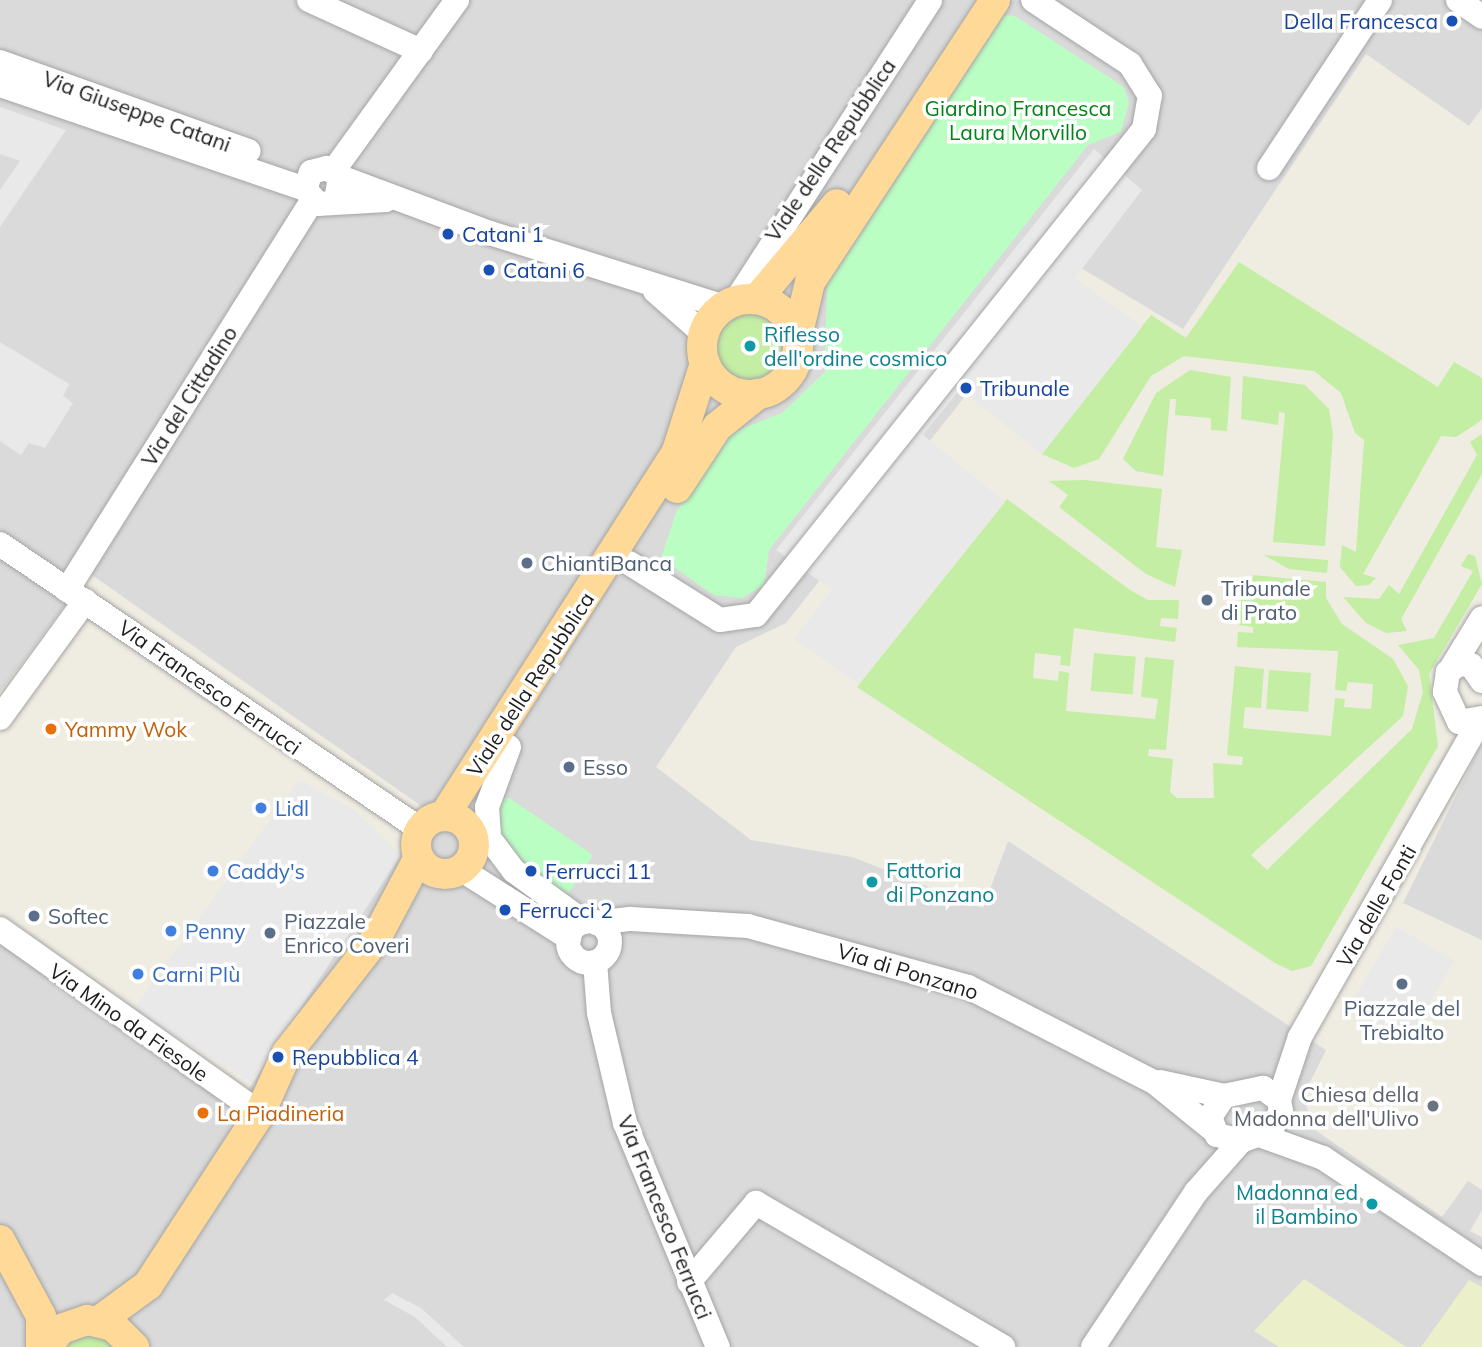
<!DOCTYPE html>
<meta charset="utf-8">
<style>
body{margin:0}
#map{position:relative;width:1482px;height:1347px;overflow:hidden;background:#efece2;font-family:Mulish,sans-serif}
div>[style]{position:absolute}
.residential>*{inset:0;background:#dbdada}
.farmland>*{inset:0;background:#ebf0cb}
.grass>*{inset:0;background:#c3eea3;transform-origin:0 0}
.round{border-radius:50%}
.park>*{inset:0;background:#bafec4}
.parking>*{inset:0;background:#e9e9e9;transform-origin:0 0}
.roads{filter:drop-shadow(0 0 2px #a4a4a4) drop-shadow(0 0 2px #a4a4a4)}
.minor>*{height:24px;margin:-12px;padding:0 12px;transform-origin:12px;border-radius:12px;background:#fff}
.minor>.ring{margin:-12px;padding:0;box-sizing:content-box;background:none;border:24px solid #fff;border-radius:50%}
.major>*{height:30px;margin:-15px;padding:0 15px;transform-origin:15px;border-radius:15px;background:#ffd997}
.major>.ring{margin:-15px;padding:0;box-sizing:content-box;background:none;border:30px solid #ffd997;border-radius:50%}
.dots>*{width:19px;height:19px;translate:-50% -50%;box-sizing:border-box;border:4px solid #fff;border-radius:50%}
span{translate:-50% -50%;white-space:nowrap;text-align:center;line-height:1.15;-webkit-text-stroke:7px #fff;paint-order:stroke}
.transit-label{font-size:21px;color:#164399}
.right{translate:-100% -50%;text-align:right}
.left{translate:0 -50%;text-align:left}
.park-label{font-size:21px;color:#028316}
.street-label{font-size:21px;color:#1d1d1d}
.culture-label{font-size:21px;color:#0d838f}
.service-label{font-size:21px;color:#4e5e75}
.food-label{font-size:21px;color:#c56008}
.shop-label{font-size:21px;color:#366cbe}
.worship-label{font-size:21px;color:#5b616d}
</style>
<div id="map">
<div class="residential">
<i style="clip-path:polygon(0 0,1482px 0,1482px 108px,1469px 126px,1366px 54px,1183px 329px,1071px 262px,786px 623px,736px 647px,656px 767px,751px 840px,852px 857px,983px 908px,1008px 841px,1326px 1050px,1303px 1096px,1315px 1130px,1442px 1217px,1468px 1181px,1482px 1190px,1482px 1210px,1470px 1231px,1482px 1237px,1482px 1347px,0 1347px,0 943px,236px 1109px,427px 810px,89px 573px,0 692px)"></i>
<i style="clip-path:polygon(1482px 743px,1482px 940px,1403px 903px)"></i>
</div>
<div class="farmland">
<i style="clip-path:polygon(1304px 1279px,1406px 1347px,1279px 1347px,1254px 1331px)"></i>
<i style="clip-path:polygon(1469px 1280px,1482px 1287px,1482px 1347px,1421px 1347px)"></i>
</div>
<div class="grass">
<i style="clip-path:polygon(1239px 262px,1438px 387px,1454px 362px,1482px 378px,1482px 420px,1456px 437px,1441px 436px,1363px 574px,1376px 578px,1369px 585px,1356px 586px,1340px 567px,1342px 545px,1356px 552px,1364px 440px,1355px 433px,1341px 393px,1314px 371px,1184px 356px,1151px 376px,1099px 459px,1074px 468px,1042px 454px,1151px 315px,1186px 338px)"></i>
<i class="round" style="left:716px;top:314px;width:66px;height:66px"></i>
<i style="clip-path:polygon(1190px 370px,1231px 377px,1227px 431px,1211px 430px,1211px 418px,1175px 415px,1176px 399px,1170px 399px,1163px 476px,1136px 471px,1123px 459px,1156px 393px)"></i>
<i style="clip-path:polygon(1243px 376px,1305px 385px,1329px 409px,1333px 434px,1325px 546px,1273px 542px,1285px 413px,1279px 412px,1278px 425px,1241px 419px)"></i>
<i style="clip-path:polygon(1482px 434px,1482px 474px,1401px 619px,1407px 631px,1386px 633px,1366px 623px,1343px 597px,1379px 599px,1389px 585px,1399px 594px,1477px 455px,1470px 442px)"></i>
<i style="clip-path:polygon(1085px 480px,1162px 489px,1156px 547px,1182px 550px,1175px 587px,1146px 574px,1059px 507px,1068px 495px,1049px 481px)"></i>
<i style="clip-path:polygon(1007px 499px,1130px 590px,1148px 600px,1179px 600px,1178px 619px,1161px 618px,1160px 626px,1177px 628px,1175px 642px,1074px 628px,1070px 666px,1060px 665px,1061px 656px,1035px 653px,1033px 678px,1058px 681px,1059px 671px,1069px 673px,1066px 711px,1155px 719px,1158px 699px,1141px 697px,1145px 657px,1174px 660px,1166px 750px,1149px 749px,1148px 756px,1173px 759px,1170px 792px,1177px 798px,1214px 798px,1213px 763px,1242px 765px,1243px 757px,1227px 755px,1235px 666px,1264px 669px,1261px 708px,1245px 707px,1243px 728px,1331px 736px,1335px 698px,1345px 699px,1344px 707px,1371px 709px,1373px 684px,1348px 682px,1346px 691px,1335px 690px,1338px 651px,1237px 647px,1238px 632px,1253px 633px,1253px 627px,1239px 625px,1242px 591px,1251px 591px,1253px 575px,1326px 582px,1326px 598px,1342px 624px,1393px 659px,1408px 686px,1403px 716px,1251px 855px,1267px 870px,1412px 729px,1423px 692px,1419px 670px,1398px 645px,1434px 638px,1473px 571px,1461px 566px,1468px 554px,1475px 556px,1482px 584px,1429px 674px,1438px 746px,1311px 966px,1292px 971px,1275px 963px,857px 687px)"></i>
<i style="clip-path:polygon(1264px 555px,1328px 560px,1327px 573px,1289px 569px)"></i>
<i style="left:1094px;top:653px;width:42px;height:38px;rotate:5deg"></i>
<i style="left:1269px;top:670px;width:42px;height:39px;rotate:4deg"></i>
<i style="clip-path:polygon(85px 1336px,97px 1336px,116px 1347px,64px 1347px)"></i>
</div>
<div class="park">
<i style="clip-path:polygon(1004px 15px,1015px 16px,1124px 87px,1129px 102px,1121px 132px,1088px 145px,769px 550px,764px 585px,742px 598px,714px 595px,661px 558px,676px 513px,712px 452px,733px 432px,782px 413px,825px 372px,827px 285px)"></i>
<i style="clip-path:polygon(509px 798px,593px 855px,568px 894px,524px 865px,501px 836px,498px 800px)"></i>
</div>
<div class="parking">
<i style="clip-path:polygon(0 107px,66px 130px,0 227px,0 190px,20px 161px,0 154px)"></i>
<i style="clip-path:polygon(1094px 149px,1142px 190px,1075px 278px,1142px 327px,1042px 454px,960px 389px,923px 435px,1005px 502px,859px 684px,794px 639px,832px 590px,776px 550px)"></i>
<i style="clip-path:polygon(0 342px,69px 384px,63px 396px,73px 403px,45px 448px,29px 443px,21px 455px,0 441px)"></i>
<i style="clip-path:polygon(299px 780px,353px 809px,401px 855px,251px 1082px,133px 1010px)"></i>
<i style="left:1396px;top:927px;width:67px;height:93px;rotate:30deg"></i>
<i style="clip-path:polygon(392px 1293px,421px 1308px,464px 1347px,447px 1347px,415px 1317px,384px 1300px)"></i>
</div>
<div class="roads">
<div class="minor">
<i style="left:309px;top:0;width:123px;rotate:24.5deg"></i>
<i style="left:1458px;top:0;width:29px;rotate:35deg"></i>
<i style="left:0;top:62px;width:264px;rotate:19.7deg"></i>
<i style="left:0;top:85px;width:322px;rotate:18.8deg"></i>
<i style="left:1269px;top:168px;width:201px;rotate:-56.5deg"></i>
<i style="left:334px;top:170px;width:210px;rotate:-54.1deg"></i>
<i style="left:340px;top:177px;width:160px;rotate:20.5deg"></i>
<i style="left:490px;top:233px;width:245px;rotate:17.5deg"></i>
<i style="left:336px;top:200px;width:23px;rotate:-80deg"></i>
<i style="left:340px;top:177px;width:16px;rotate:-145deg"></i>
<i style="left:327px;top:168px;width:16px;rotate:166deg"></i>
<i style="left:311px;top:172px;width:18px;rotate:109deg"></i>
<i style="left:305px;top:189px;width:20px;rotate:49deg"></i>
<i style="left:318px;top:204px;width:68px;rotate:-3.4deg"></i>
<i style="left:655px;top:291px;width:65px;rotate:41.3deg"></i>
<i style="left:735px;top:302px;width:359px;rotate:-57.1deg"></i>
<i style="left:0;top:544px;width:508px;rotate:34.16deg"></i>
<i style="left:629px;top:563px;width:107px;rotate:32.1deg"></i>
<i style="left:720px;top:620px;width:36px;rotate:-8deg"></i>
<i style="left:756px;top:615px;width:622px;rotate:-51.4deg"></i>
<i style="left:1144px;top:129px;width:34px;rotate:-80deg"></i>
<i style="left:1150px;top:96px;width:38px;rotate:-122deg"></i>
<i style="left:1130px;top:64px;width:116px;rotate:-146.6deg"></i>
<i style="left:67px;top:590px;width:460px;rotate:-57.8deg"></i>
<i style="left:1452px;top:667px;width:57px;rotate:-58.5deg"></i>
<i style="left:1482px;top:681px;width:19px;rotate:-125deg"></i>
<i style="left:1471px;top:665px;width:12px;rotate:-175deg"></i>
<i style="left:1459px;top:664px;width:14px;rotate:144deg"></i>
<i style="left:1448px;top:672px;width:20px;rotate:99deg"></i>
<i style="left:1445px;top:692px;width:33px;rotate:65deg"></i>
<i style="left:1459px;top:722px;width:23px;rotate:-10deg"></i>
<i style="left:0;top:718px;width:145px;rotate:-54deg"></i>
<i style="left:509px;top:747px;width:64px;rotate:110.1deg"></i>
<i style="left:487px;top:807px;width:31px;rotate:86deg"></i>
<i style="left:489px;top:838px;width:41px;rotate:52.9deg"></i>
<i style="left:514px;top:871px;width:87px;rotate:36.1deg"></i>
<i style="left:462px;top:870px;width:127px;rotate:32.4deg"></i>
<i class="ring" style="left:568px;top:921px;width:18px;height:18px"></i>
<i style="left:596px;top:923px;width:35px;rotate:-7deg"></i>
<i style="left:631px;top:919px;width:117px;rotate:3.4deg"></i>
<i style="left:748px;top:926px;width:228px;rotate:15.5deg"></i>
<i style="left:968px;top:987px;width:209px;rotate:27.1deg"></i>
<i style="left:1154px;top:1082px;width:75px;rotate:39deg"></i>
<i style="left:0;top:929px;width:319px;rotate:35.3deg"></i>
<i style="left:595px;top:962px;width:51px;rotate:85.5deg"></i>
<i style="left:599px;top:1013px;width:113px;rotate:76.7deg"></i>
<i style="left:625px;top:1123px;width:243px;rotate:67.5deg"></i>
<i style="left:1160px;top:1082px;width:66px;rotate:12.3deg"></i>
<i style="left:1263px;top:1088px;width:20px;rotate:37deg"></i>
<i style="left:1279px;top:1100px;width:11px;rotate:80deg"></i>
<i style="left:1281px;top:1111px;width:21px;rotate:118deg"></i>
<i style="left:1271px;top:1130px;width:32px;rotate:160deg"></i>
<i style="left:1241px;top:1141px;width:25px;rotate:-166deg"></i>
<i style="left:1217px;top:1135px;width:19px;rotate:-111deg"></i>
<i style="left:1210px;top:1117px;width:25px;rotate:-56deg"></i>
<i style="left:1224px;top:1096px;width:40px;rotate:-12deg"></i>
<i style="left:1279px;top:1100px;width:66px;rotate:-71.6deg"></i>
<i style="left:1300px;top:1037px;width:365px;rotate:-60.4deg"></i>
<i style="left:1262px;top:1136px;width:65px;rotate:19.8deg"></i>
<i style="left:1323px;top:1158px;width:191px;rotate:33.7deg"></i>
<i style="left:689px;top:1282px;width:104px;rotate:-49.7deg"></i>
<i style="left:756px;top:1203px;width:286px;rotate:30.2deg"></i>
<i style="left:1093px;top:1347px;width:186px;rotate:-56.4deg"></i>
<i style="left:1196px;top:1192px;width:68px;rotate:-48.6deg"></i>
</div>
<div class="major">
<i style="left:757px;top:299px;width:124px;rotate:-49.9deg"></i>
<i class="ring" style="left:702px;top:299px;width:66px;height:66px"></i>
<i style="left:797px;top:337px;width:57px;rotate:-76.7deg"></i>
<i style="left:810px;top:282px;width:337px;rotate:-56.7deg"></i>
<i style="left:677px;top:488px;width:73px;rotate:-56.7deg"></i>
<i style="left:717px;top:427px;width:53px;rotate:-38.8deg"></i>
<i class="ring" style="left:416px;top:816px;width:28px;height:28px"></i>
<i style="left:444px;top:816px;width:433px;rotate:-57.4deg"></i>
<i style="left:677px;top:451px;width:92px;rotate:-72.3deg"></i>
<i style="left:0;top:1240px;width:86px;rotate:61.7deg"></i>
<i style="left:41px;top:1316px;width:31px;rotate:90deg"></i>
<i style="left:99px;top:1321px;width:61px;rotate:-36.3deg"></i>
<i style="left:148px;top:1285px;width:205px;rotate:-56.9deg"></i>
<i style="left:260px;top:1113px;width:66px;rotate:-65.8deg"></i>
<i style="left:287px;top:1053px;width:143px;rotate:-52.1deg"></i>
<i style="left:375px;top:940px;width:92px;rotate:-62deg"></i>
<i style="left:46px;top:1347px;width:23px;rotate:-50deg"></i>
<i style="left:61px;top:1329px;width:28px;rotate:-19deg"></i>
<i style="left:87px;top:1320px;width:27px;rotate:13deg"></i>
<i style="left:113px;top:1326px;width:30px;rotate:45deg"></i>
</div>
</div>
<div class="dots">
<i style="left:1452px;top:21px;background:#1a4fb4"></i>
<i style="left:448px;top:234px;background:#1a4fb4"></i>
<i style="left:489px;top:270px;background:#1a4fb4"></i>
<i style="left:750px;top:346px;background:#0f9aa8"></i>
<i style="left:966px;top:388px;background:#1a4fb4"></i>
<i style="left:527px;top:563px;background:#5c6f8a"></i>
<i style="left:1207px;top:600px;background:#5c6f8a"></i>
<i style="left:51px;top:729px;background:#e8710a"></i>
<i style="left:569px;top:767px;background:#5c6f8a"></i>
<i style="left:261px;top:808px;background:#3f7fe0"></i>
<i style="left:213px;top:871px;background:#3f7fe0"></i>
<i style="left:531px;top:871px;background:#1a4fb4"></i>
<i style="left:872px;top:882px;background:#0f9aa8"></i>
<i style="left:505px;top:910px;background:#1a4fb4"></i>
<i style="left:34px;top:916px;background:#5c6f8a"></i>
<i style="left:171px;top:931px;background:#3f7fe0"></i>
<i style="left:270px;top:933px;background:#5c6f8a"></i>
<i style="left:138px;top:974px;background:#3f7fe0"></i>
<i style="left:1402px;top:984px;background:#5c6f8a"></i>
<i style="left:278px;top:1057px;background:#1a4fb4"></i>
<i style="left:1433px;top:1106px;background:#6b7280"></i>
<i style="left:203px;top:1113px;background:#e8710a"></i>
<i style="left:1372px;top:1204px;background:#0f9aa8"></i>
</div>
<div class="transit-label">
<span class="right" style="left:1438px;top:21px">Della Francesca</span>
<span class="left" style="left:462px;top:234px">Catani 1</span>
<span class="left" style="left:503px;top:270px">Catani 6</span>
<span class="left" style="left:980px;top:388px">Tribunale</span>
<span class="left" style="left:545px;top:871px">Ferrucci 11</span>
<span class="left" style="left:519px;top:910px">Ferrucci 2</span>
<span class="left" style="left:292px;top:1057px">Repubblica 4</span>
</div>
<div class="park-label">
<span style="left:1018px;top:120px">Giardino Francesca<br>Laura Morvillo</span>
</div>
<div class="street-label">
<span style="left:137px;top:111px;rotate:20deg">Via Giuseppe Catani</span>
<span style="left:830px;top:150px;rotate:-56deg">Viale della Repubblica</span>
<span style="left:189px;top:396px;rotate:-58deg">Via del Cittadino</span>
<span style="left:530px;top:684px;rotate:-57deg">Viale della Repubblica</span>
<span style="left:210px;top:687px;rotate:35deg">Via Francesco Ferrucci</span>
<span style="left:1376px;top:906px;rotate:-60deg">Via delle Fonti</span>
<span style="left:908px;top:971px;rotate:17deg">Via di Ponzano</span>
<span style="left:129px;top:1022px;rotate:35deg">Via Mino da Fiesole</span>
<span style="left:665px;top:1217px;rotate:68deg">Via Francesco Ferrucci</span>
</div>
<div class="culture-label">
<span class="left" style="left:764px;top:346px">Riflesso<br>dell'ordine cosmico</span>
<span class="left" style="left:886px;top:882px">Fattoria<br>di Ponzano</span>
<span class="right" style="left:1358px;top:1204px">Madonna ed<br>il Bambino</span>
</div>
<div class="service-label">
<span class="left" style="left:541px;top:563px">ChiantiBanca</span>
<span class="left" style="left:1221px;top:600px">Tribunale<br>di Prato</span>
<span class="left" style="left:583px;top:767px">Esso</span>
<span class="left" style="left:48px;top:916px">Softec</span>
<span class="left" style="left:284px;top:933px">Piazzale<br>Enrico Coveri</span>
<span style="left:1402px;top:1020px">Piazzale del<br>Trebialto</span>
</div>
<div class="food-label">
<span class="left" style="left:65px;top:729px">Yammy Wok</span>
<span class="left" style="left:217px;top:1113px">La Piadineria</span>
</div>
<div class="shop-label">
<span class="left" style="left:275px;top:808px">Lidl</span>
<span class="left" style="left:227px;top:871px">Caddy's</span>
<span class="left" style="left:185px;top:931px">Penny</span>
<span class="left" style="left:152px;top:974px">Carni PIù</span>
</div>
<div class="worship-label">
<span class="right" style="left:1419px;top:1106px">Chiesa della<br>Madonna dell'Ulivo</span>
</div>
</div>
